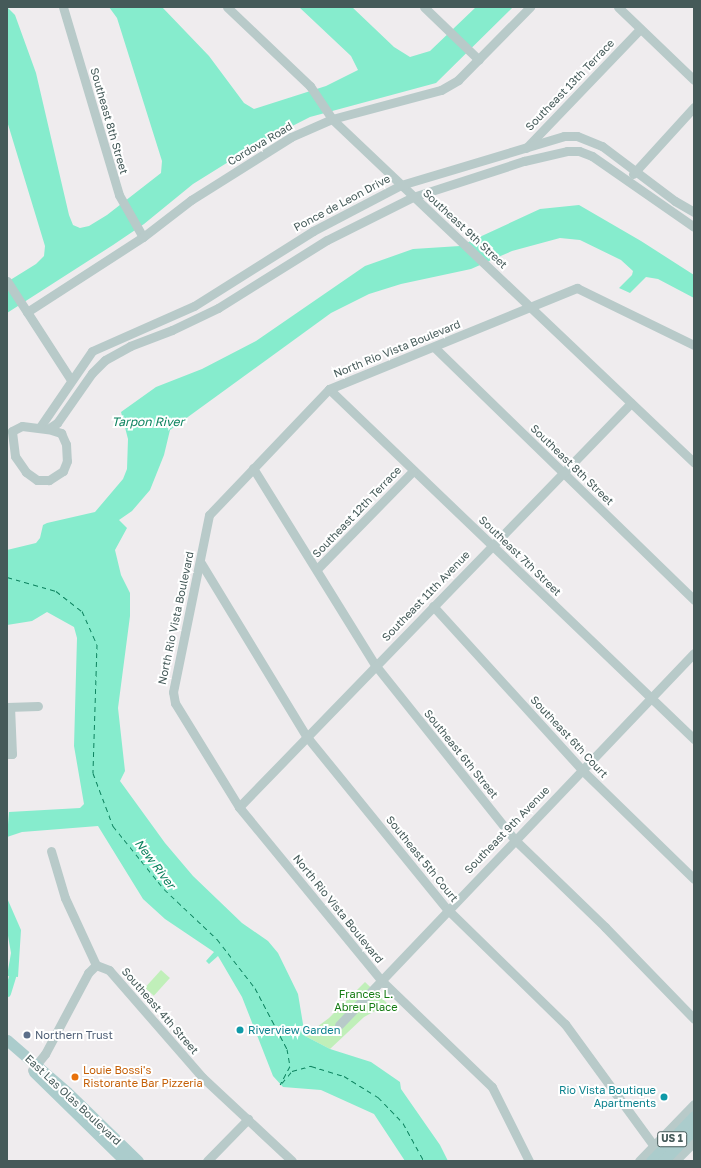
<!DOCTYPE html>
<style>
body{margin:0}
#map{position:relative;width:701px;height:1168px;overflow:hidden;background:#efecee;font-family:"Golos Text",sans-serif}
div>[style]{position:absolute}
.green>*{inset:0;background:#c0efb9;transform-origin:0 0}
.water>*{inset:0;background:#86eccd}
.canal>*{height:7px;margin:-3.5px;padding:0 3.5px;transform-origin:3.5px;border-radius:3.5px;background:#86eccd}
.ferry>*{height:1px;margin-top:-0.5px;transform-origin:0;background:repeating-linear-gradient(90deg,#0c825e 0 5px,transparent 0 9px)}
.minor>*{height:9px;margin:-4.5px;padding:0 4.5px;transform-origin:4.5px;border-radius:4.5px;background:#b8cac9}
.major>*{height:11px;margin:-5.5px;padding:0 5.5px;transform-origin:5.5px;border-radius:5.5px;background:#abcccc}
.dots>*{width:11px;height:11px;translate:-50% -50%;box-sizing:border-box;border:2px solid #fff;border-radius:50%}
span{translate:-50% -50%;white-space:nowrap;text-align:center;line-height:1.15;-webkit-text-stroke:4px #fff;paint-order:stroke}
.shield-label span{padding:1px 3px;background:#fff;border:1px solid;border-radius:3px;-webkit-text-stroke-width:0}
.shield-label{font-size:10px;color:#455a59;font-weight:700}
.street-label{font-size:11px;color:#455a59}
.park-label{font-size:11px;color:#177c15}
.culture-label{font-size:11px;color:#0d838f}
.left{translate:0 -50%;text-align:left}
.right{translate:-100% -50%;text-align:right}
.service-label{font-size:11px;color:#4e5e75}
.food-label{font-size:11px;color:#c56008}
.water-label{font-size:12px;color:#0c825e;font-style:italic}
.frame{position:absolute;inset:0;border:8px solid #455a59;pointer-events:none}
</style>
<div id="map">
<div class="green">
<i style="left:161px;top:970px;width:12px;height:24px;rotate:42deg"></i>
<i style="clip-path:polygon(365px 982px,388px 1004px,364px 1017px,330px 1049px,305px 1036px,329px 1018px)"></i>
</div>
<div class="water">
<i style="clip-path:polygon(7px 7px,15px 15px,36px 73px,69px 215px,73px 225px,80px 228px,89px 226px,107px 215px,161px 173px,162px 161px,117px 18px,109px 7px,162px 7px,209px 56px,244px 103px,254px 109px,326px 86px,358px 70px,351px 56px,299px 7px,352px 7px,394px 47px,410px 57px,430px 51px,476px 7px,513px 7px,436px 83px,310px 117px,259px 143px,193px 184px,144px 224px,113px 245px,7px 313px,7px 282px,36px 264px,44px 256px,45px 246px,7px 121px)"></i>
<i style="clip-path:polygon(579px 205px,641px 241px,694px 275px,694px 298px,658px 279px,646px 277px,630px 293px,619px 288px,632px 275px,633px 271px,621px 260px,580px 240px,560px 238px,512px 251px,471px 269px,401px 284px,369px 294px,331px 313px,170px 430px,164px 455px,150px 490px,132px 511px,119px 520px,127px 528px,115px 550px,121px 575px,130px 593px,130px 616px,118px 708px,125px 771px,120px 781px,165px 843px,193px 876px,242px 923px,268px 941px,278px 953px,298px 994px,305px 1036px,330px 1049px,371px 1062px,400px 1082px,401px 1089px,440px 1145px,448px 1161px,405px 1161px,374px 1114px,321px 1090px,283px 1087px,273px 1076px,242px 997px,218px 956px,209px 964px,206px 961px,214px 952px,165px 919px,143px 899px,98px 826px,22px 832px,7px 837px,9px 812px,80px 808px,84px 804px,74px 746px,77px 638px,74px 627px,47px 612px,32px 621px,7px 625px,7px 550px,36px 543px,40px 538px,43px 525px,47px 523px,95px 512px,123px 479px,127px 469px,128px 439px,121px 412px,156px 387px,202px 369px,256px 341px,365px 266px,413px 249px,460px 246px,540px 209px)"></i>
<i style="clip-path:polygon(7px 898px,21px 930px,18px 977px,7px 976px,11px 953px,7px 930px)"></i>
</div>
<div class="canal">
<i style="left:7px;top:993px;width:17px;rotate:-73deg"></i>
</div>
<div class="ferry">
<i style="left:7px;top:577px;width:51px;rotate:15.9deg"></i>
<i style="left:56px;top:591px;width:33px;rotate:38deg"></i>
<i style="left:82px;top:611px;width:36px;rotate:66deg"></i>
<i style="left:97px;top:644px;width:129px;rotate:91.8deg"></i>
<i style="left:93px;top:773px;width:57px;rotate:69.3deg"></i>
<i style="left:113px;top:826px;width:81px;rotate:51deg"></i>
<i style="left:164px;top:889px;width:73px;rotate:43.3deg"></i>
<i style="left:217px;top:939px;width:62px;rotate:52.2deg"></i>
<i style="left:255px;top:988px;width:69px;rotate:62.3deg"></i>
<i style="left:287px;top:1049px;width:17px;rotate:80deg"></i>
<i style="left:290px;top:1066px;width:21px;rotate:118deg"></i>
<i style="left:282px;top:1083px;width:16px;rotate:-50deg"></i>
<i style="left:292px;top:1071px;width:20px;rotate:-15deg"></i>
<i style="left:311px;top:1066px;width:34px;rotate:17deg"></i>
<i style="left:344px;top:1076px;width:40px;rotate:32deg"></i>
<i style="left:378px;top:1097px;width:36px;rotate:46deg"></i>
<i style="left:403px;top:1123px;width:43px;rotate:61.1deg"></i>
</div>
<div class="minor">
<i style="left:63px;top:7px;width:196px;rotate:73.4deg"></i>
<i style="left:119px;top:195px;width:48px;rotate:60.3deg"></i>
<i style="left:227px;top:7px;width:115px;rotate:43.6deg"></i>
<i style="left:310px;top:86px;width:40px;rotate:56deg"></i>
<i style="left:332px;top:119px;width:499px;rotate:43.5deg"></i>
<i style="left:424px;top:7px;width:76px;rotate:43.9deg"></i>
<i style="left:618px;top:7px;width:105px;rotate:43.8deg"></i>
<i style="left:526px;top:148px;width:165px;rotate:-46.2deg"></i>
<i style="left:633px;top:174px;width:91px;rotate:-47.7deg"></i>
<i style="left:7px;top:281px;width:118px;rotate:57.1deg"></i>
<i style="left:27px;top:312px;width:138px;rotate:-32.9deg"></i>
<i style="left:143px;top:237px;width:61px;rotate:-37.6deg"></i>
<i style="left:191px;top:200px;width:118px;rotate:-32.2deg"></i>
<i style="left:291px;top:137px;width:45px;rotate:-23.7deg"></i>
<i style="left:332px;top:119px;width:113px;rotate:-14.9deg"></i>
<i style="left:441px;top:90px;width:20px;rotate:-30deg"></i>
<i style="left:458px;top:80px;width:103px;rotate:-45.4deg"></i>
<i style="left:434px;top:347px;width:363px;rotate:44.2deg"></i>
<i style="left:329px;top:389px;width:506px;rotate:43.8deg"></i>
<i style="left:40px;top:427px;width:92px;rotate:-55.6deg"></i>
<i style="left:92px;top:351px;width:111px;rotate:-23.8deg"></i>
<i style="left:194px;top:306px;width:141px;rotate:-32.2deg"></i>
<i style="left:313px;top:231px;width:99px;rotate:-27.6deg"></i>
<i style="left:401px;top:185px;width:170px;rotate:-16.7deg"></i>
<i style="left:564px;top:136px;width:13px"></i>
<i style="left:577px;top:136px;width:27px;rotate:22deg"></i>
<i style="left:602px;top:146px;width:91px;rotate:37deg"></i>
<i style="left:675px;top:201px;width:22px;rotate:30deg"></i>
<i style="left:48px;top:429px;width:14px;rotate:17deg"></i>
<i style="left:61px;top:433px;width:12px;rotate:66deg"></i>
<i style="left:66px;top:444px;width:17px;rotate:87deg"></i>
<i style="left:67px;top:461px;width:11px;rotate:112deg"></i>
<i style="left:63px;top:471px;width:17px;rotate:147deg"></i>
<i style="left:49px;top:480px;width:12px;rotate:180deg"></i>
<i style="left:37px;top:480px;width:14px;rotate:-144deg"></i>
<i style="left:26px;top:472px;width:19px;rotate:-125deg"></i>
<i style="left:15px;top:456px;width:25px;rotate:-97deg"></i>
<i style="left:12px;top:431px;width:11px;rotate:-27deg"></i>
<i style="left:22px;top:426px;width:26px;rotate:7deg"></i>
<i style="left:48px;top:429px;width:11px;rotate:-34deg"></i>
<i style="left:57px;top:423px;width:61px;rotate:-55deg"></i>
<i style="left:92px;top:373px;width:18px;rotate:-45deg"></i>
<i style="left:105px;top:360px;width:29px;rotate:-29deg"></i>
<i style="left:130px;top:346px;width:45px;rotate:-20.9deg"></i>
<i style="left:172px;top:330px;width:51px;rotate:-25.6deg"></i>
<i style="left:218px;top:308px;width:128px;rotate:-32deg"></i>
<i style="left:327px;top:240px;width:96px;rotate:-26.6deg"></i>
<i style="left:413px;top:197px;width:117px;rotate:-18deg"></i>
<i style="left:524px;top:161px;width:44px;rotate:-13.1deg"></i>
<i style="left:567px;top:151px;width:12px"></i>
<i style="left:579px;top:151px;width:14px;rotate:21deg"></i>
<i style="left:592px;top:156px;width:124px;rotate:34.8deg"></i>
<i style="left:253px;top:468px;width:233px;rotate:58.2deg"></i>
<i style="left:376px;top:666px;width:221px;rotate:51.4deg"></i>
<i style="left:514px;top:839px;width:127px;rotate:44deg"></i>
<i style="left:605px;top:927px;width:128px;rotate:45.9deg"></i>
<i style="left:201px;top:563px;width:204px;rotate:58.7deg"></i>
<i style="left:307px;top:737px;width:222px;rotate:50.9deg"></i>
<i style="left:447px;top:909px;width:165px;rotate:44.3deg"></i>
<i style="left:565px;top:1024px;width:151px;rotate:53.9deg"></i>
<i style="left:317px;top:569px;width:137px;rotate:-45.6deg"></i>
<i style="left:433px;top:606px;width:222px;rotate:47.7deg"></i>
<i style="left:582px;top:770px;width:156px;rotate:44.2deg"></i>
<i style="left:7px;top:707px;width:31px;rotate:-2deg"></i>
<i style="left:7px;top:754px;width:5px"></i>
<i style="left:12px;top:754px;width:47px;rotate:-92.4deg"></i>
<i style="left:239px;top:807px;width:563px;rotate:-45.86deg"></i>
<i style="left:51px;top:851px;width:49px;rotate:73.4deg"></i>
<i style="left:65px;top:898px;width:74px;rotate:65.2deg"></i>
<i style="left:96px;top:965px;width:14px;rotate:21deg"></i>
<i style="left:109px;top:970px;width:142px;rotate:49deg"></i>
<i style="left:202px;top:1077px;width:123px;rotate:43deg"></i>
<i style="left:339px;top:1025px;width:514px;rotate:-46.34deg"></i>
<i style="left:32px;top:1070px;width:21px;rotate:-51deg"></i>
<i style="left:45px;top:1054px;width:92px;rotate:-62deg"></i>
<i style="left:88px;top:973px;width:11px;rotate:-45deg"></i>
<i style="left:207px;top:1161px;width:59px;rotate:-45.7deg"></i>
<i style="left:529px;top:1161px;width:83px;rotate:-116.6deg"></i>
<i style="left:492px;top:1087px;width:154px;rotate:-136.1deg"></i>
<i style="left:381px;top:980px;width:224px;rotate:-129.4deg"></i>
<i style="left:239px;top:807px;width:122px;rotate:-121.6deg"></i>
<i style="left:175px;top:703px;width:11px;rotate:-100deg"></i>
<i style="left:173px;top:692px;width:181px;rotate:-78.5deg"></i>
<i style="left:209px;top:515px;width:174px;rotate:-46.4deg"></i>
<i style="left:329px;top:389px;width:268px;rotate:-22.2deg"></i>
<i style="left:577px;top:288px;width:130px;rotate:26deg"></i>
<i style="left:639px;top:1161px;width:79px;rotate:-46deg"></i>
<i style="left:675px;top:1161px;width:27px;rotate:-45deg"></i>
</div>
<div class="major">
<i style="left:7px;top:1040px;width:79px;rotate:40.9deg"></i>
<i style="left:67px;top:1092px;width:99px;rotate:44.2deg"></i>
<i style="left:34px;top:1072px;width:127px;rotate:44.4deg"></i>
<i style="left:651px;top:1161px;width:62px;rotate:-46.3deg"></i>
<i style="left:663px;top:1161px;width:45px;rotate:-45.9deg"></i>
</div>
<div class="dots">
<i style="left:240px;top:1030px;background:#0f9aa8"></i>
<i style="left:27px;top:1035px;background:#5c6f8a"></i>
<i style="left:75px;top:1077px;background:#e8710a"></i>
<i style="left:664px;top:1097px;background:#0f9aa8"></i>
</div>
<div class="shield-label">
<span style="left:672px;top:1139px">US 1</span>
</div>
<div class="street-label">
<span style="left:570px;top:85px;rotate:-46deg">Southeast 13th Terrace</span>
<span style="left:109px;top:121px;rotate:74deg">Southeast 8th Street</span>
<span style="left:260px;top:144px;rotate:-31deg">Cordova Road</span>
<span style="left:342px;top:203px;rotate:-28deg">Ponce de Leon Drive</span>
<span style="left:465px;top:229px;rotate:43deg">Southeast 9th Street</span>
<span style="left:397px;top:349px;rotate:-22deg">North Rio Vista Boulevard</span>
<span style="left:572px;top:465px;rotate:44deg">Southeast 8th Street</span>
<span style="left:357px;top:512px;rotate:-46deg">Southeast 12th Terrace</span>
<span style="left:520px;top:556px;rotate:44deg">Southeast 7th Street</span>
<span style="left:426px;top:596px;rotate:-46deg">Southeast 11th Avenue</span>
<span style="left:176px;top:618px;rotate:-78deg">North Rio Vista Boulevard</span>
<span style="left:569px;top:737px;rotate:47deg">Southeast 6th Court</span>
<span style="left:461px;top:754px;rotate:51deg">Southeast 6th Street</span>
<span style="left:507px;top:830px;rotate:-46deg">Southeast 9th Avenue</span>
<span style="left:422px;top:859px;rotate:51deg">Southeast 5th Court</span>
<span style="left:338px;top:909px;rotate:51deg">North Rio Vista Boulevard</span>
<span style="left:160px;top:1011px;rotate:49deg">Southeast 4th Street</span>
<span style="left:73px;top:1100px;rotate:43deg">East Las Olas Boulevard</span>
</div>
<div class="park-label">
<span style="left:366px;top:1001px">Frances L.<br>Abreu Place</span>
</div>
<div class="culture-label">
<span class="left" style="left:248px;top:1030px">Riverview Garden</span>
<span class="right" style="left:656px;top:1097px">Rio Vista Boutique<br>Apartments</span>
</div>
<div class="service-label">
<span class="left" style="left:35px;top:1035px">Northern Trust</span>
</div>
<div class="food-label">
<span class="left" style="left:83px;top:1077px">Louie Bossi's<br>Ristorante Bar Pizzeria</span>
</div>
<div class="water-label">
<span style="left:148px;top:422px">Tarpon River</span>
<span style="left:155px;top:864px;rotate:53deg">New River</span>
</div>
<div class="frame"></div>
</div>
